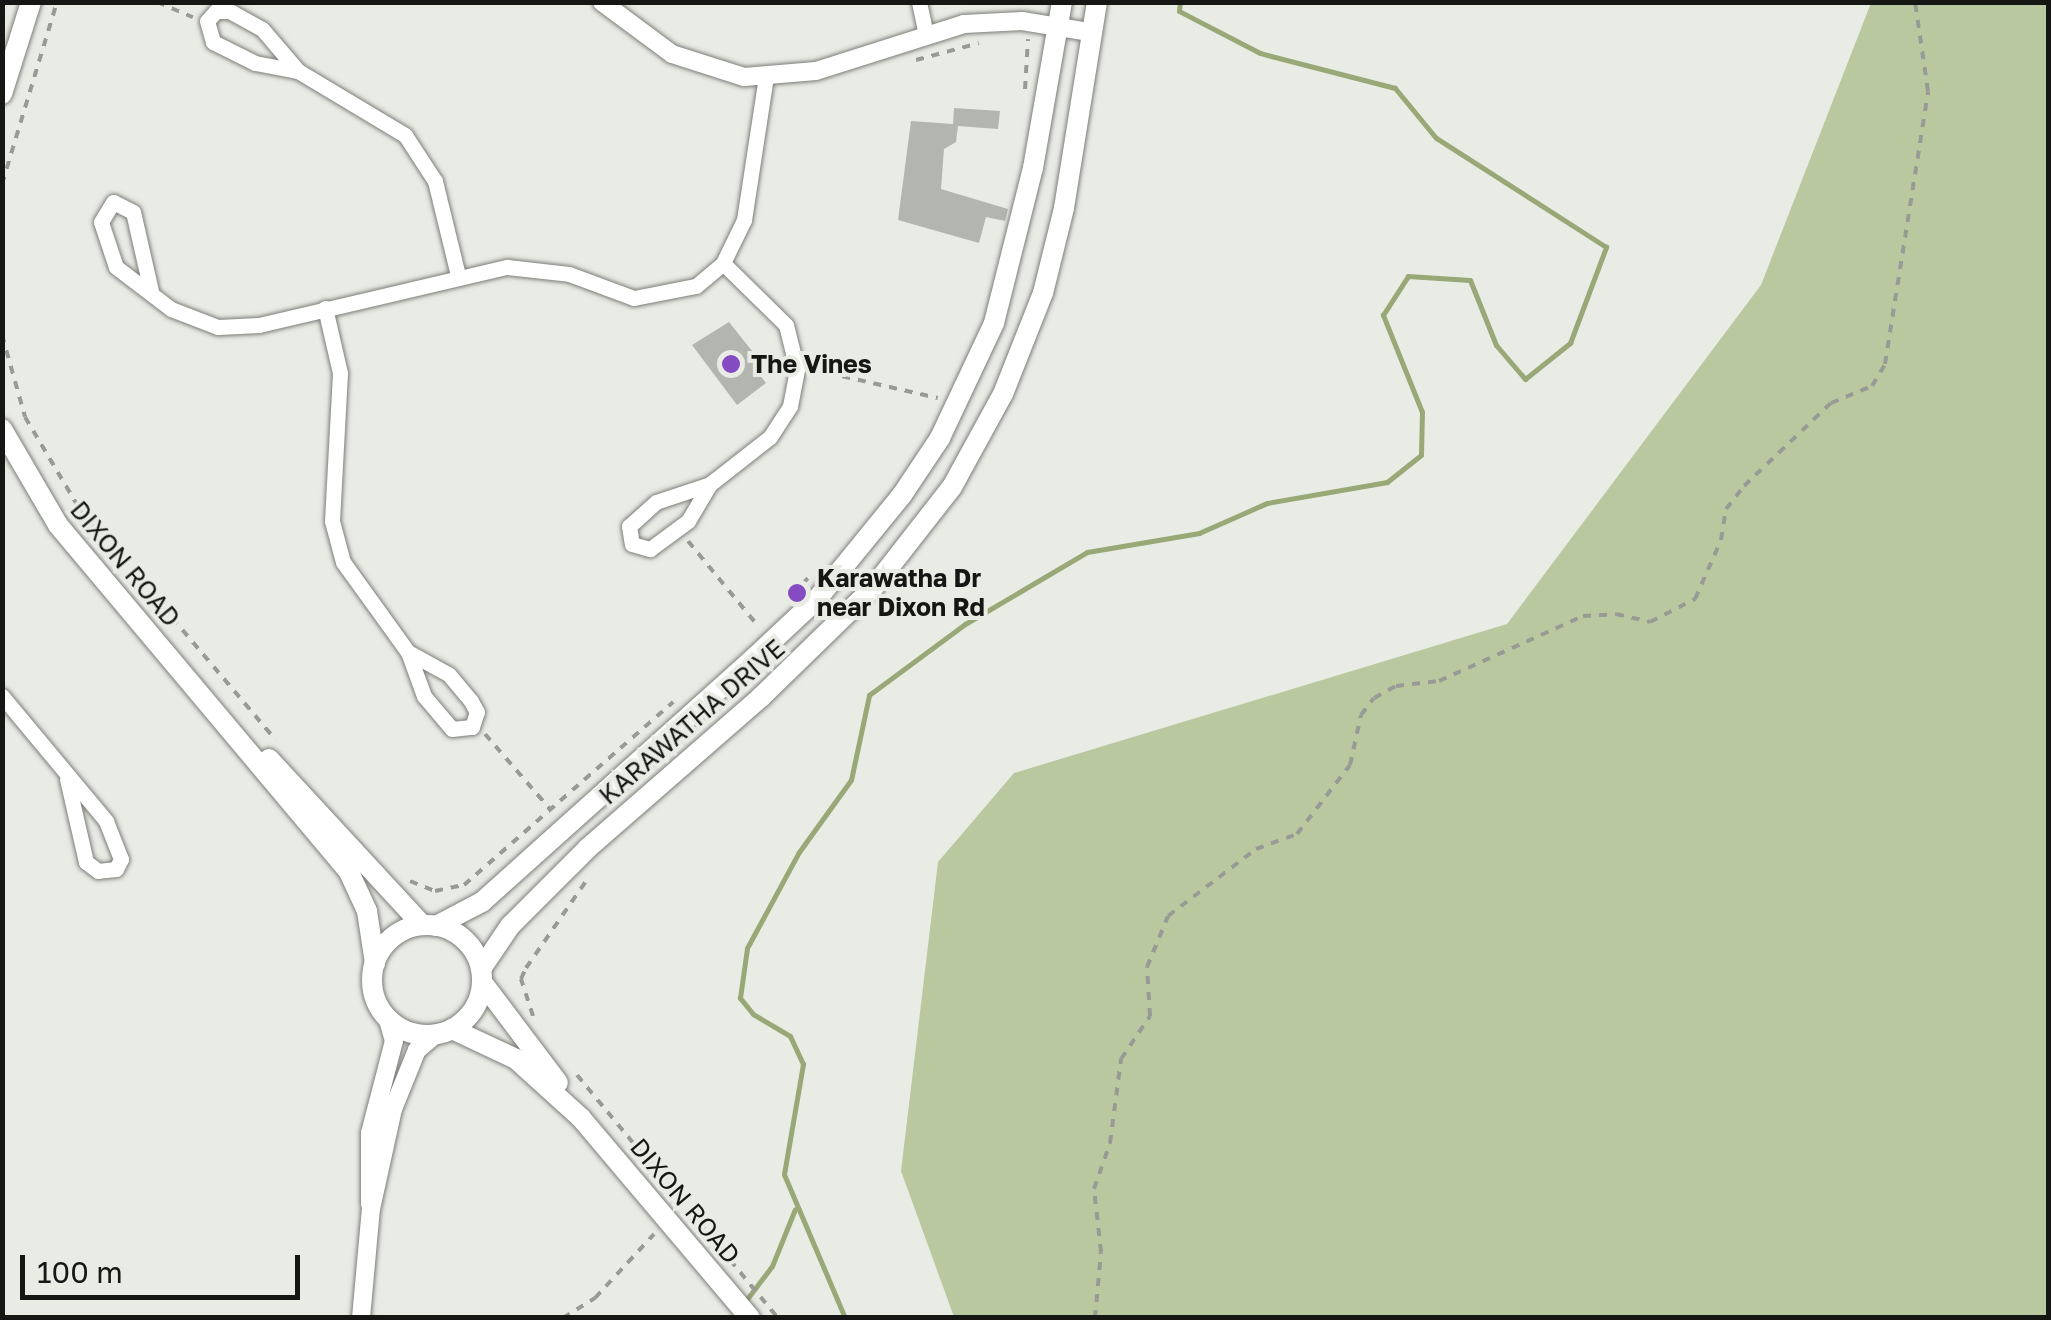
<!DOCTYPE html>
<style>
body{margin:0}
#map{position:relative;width:2051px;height:1320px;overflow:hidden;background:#e9ece5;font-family:"Golos Text",sans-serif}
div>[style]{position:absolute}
.green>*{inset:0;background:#bac89f}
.stream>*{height:5px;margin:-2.5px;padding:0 2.5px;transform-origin:2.5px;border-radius:2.5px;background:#98a876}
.building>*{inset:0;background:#b3b5af}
.path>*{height:4px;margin-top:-2px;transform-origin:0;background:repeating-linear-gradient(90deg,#989b95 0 8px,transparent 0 16px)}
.roads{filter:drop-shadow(0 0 2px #7c7e78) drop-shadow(0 0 2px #7c7e78)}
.minor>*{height:15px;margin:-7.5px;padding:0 7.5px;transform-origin:7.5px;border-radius:7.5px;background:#fff}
.tertiary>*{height:18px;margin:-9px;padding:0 9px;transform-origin:9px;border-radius:9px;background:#fff}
.secondary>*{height:20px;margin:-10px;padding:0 10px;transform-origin:10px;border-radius:10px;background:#fff}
.secondary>.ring{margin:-10px;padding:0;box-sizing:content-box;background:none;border:20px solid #fff;border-radius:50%}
.dots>*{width:28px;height:28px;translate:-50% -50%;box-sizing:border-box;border:5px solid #e9ece5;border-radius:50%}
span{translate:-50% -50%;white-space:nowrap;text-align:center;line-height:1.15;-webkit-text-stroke:8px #e9ece5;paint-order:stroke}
.poi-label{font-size:25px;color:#161714;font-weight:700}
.left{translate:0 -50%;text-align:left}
.street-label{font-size:25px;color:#161714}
.frame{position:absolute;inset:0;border:5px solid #161714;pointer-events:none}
.scale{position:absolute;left:20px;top:1255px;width:280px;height:45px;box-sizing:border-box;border:5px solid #161714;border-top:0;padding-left:12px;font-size:30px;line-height:35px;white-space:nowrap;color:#161714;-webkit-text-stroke:8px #e9ece5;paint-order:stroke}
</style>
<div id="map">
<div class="green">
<i style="clip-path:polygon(1871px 3px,2048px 3px,2048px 1317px,954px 1317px,901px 1171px,938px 862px,1014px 773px,1507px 624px,1761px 285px)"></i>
</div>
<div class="stream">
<i style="left:744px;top:1303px;width:46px;rotate:-52.9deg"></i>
<i style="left:772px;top:1266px;width:61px;rotate:-68deg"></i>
<i style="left:845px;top:1318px;width:156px;rotate:-113deg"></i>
<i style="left:784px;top:1174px;width:112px;rotate:-80.2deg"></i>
<i style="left:803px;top:1064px;width:31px;rotate:-115deg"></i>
<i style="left:790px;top:1036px;width:43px;rotate:-149.3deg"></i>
<i style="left:753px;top:1014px;width:21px;rotate:-129deg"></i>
<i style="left:740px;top:998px;width:50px;rotate:-82deg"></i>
<i style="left:747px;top:948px;width:109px;rotate:-61.6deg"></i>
<i style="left:799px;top:852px;width:89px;rotate:-54.2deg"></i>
<i style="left:851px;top:780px;width:87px;rotate:-78deg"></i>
<i style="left:869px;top:695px;width:119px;rotate:-36.5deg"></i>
<i style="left:965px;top:624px;width:142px;rotate:-30.5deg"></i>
<i style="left:1087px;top:552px;width:114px;rotate:-9.6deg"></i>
<i style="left:1199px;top:533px;width:74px;rotate:-23.8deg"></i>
<i style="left:1267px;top:503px;width:122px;rotate:-9.9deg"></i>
<i style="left:1387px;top:482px;width:43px;rotate:-38.5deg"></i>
<i style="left:1421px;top:455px;width:43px;rotate:-88.7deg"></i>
<i style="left:1422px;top:412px;width:105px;rotate:-111.9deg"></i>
<i style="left:1383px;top:315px;width:46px;rotate:-57.3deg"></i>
<i style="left:1408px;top:276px;width:62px;rotate:3.7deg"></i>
<i style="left:1470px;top:280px;width:70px;rotate:68.2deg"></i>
<i style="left:1496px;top:345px;width:45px;rotate:49.5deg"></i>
<i style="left:1525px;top:379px;width:58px;rotate:-38.7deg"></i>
<i style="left:1570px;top:343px;width:103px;rotate:-69.4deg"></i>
<i style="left:1606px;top:247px;width:202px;rotate:-147.3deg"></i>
<i style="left:1436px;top:138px;width:65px;rotate:-129.4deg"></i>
<i style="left:1395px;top:88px;width:139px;rotate:-165.5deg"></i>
<i style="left:1260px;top:53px;width:91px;rotate:-152.6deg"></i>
<i style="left:1179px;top:11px;width:9px;rotate:-84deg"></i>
</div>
<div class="building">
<i style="clip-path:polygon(954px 108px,1000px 111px,998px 129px,958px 126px,956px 142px,944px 149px,941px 189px,1008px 209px,1005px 221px,986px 217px,979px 243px,898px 220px,911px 121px,953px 124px)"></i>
<i style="clip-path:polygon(729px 322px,760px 361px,753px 366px,766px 383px,737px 405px,692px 345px)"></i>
</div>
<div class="path">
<i style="left:157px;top:2px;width:39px;rotate:23deg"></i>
<i style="left:916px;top:60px;width:65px;rotate:-15.1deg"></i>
<i style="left:1025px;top:89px;width:50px;rotate:-86.6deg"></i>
<i style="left:2px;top:184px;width:190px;rotate:-73.2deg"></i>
<i style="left:2px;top:335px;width:85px;rotate:74.3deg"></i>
<i style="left:25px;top:417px;width:106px;rotate:59.3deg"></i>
<i style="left:79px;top:508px;width:304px;rotate:49.7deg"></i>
<i style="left:811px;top:369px;width:130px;rotate:12.9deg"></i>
<i style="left:688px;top:541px;width:110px;rotate:50.5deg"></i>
<i style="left:791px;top:595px;width:25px;rotate:-45deg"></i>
<i style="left:485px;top:734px;width:99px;rotate:49.1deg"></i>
<i style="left:410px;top:881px;width:27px;rotate:22deg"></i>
<i style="left:435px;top:891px;width:30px;rotate:-12deg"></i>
<i style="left:464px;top:885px;width:278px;rotate:-41.2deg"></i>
<i style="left:533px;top:1016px;width:39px;rotate:-108deg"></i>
<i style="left:521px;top:979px;width:12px;rotate:-66deg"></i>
<i style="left:526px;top:968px;width:109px;rotate:-55.4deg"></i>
<i style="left:577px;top:1075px;width:315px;rotate:50.4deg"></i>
<i style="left:563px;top:1318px;width:38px;rotate:-32deg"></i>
<i style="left:595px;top:1298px;width:87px;rotate:-47.3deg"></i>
<i style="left:1095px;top:1318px;width:66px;rotate:-84.8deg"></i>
<i style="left:1101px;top:1252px;width:63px;rotate:-96.3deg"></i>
<i style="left:1094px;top:1189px;width:49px;rotate:-70.8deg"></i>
<i style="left:1110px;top:1143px;width:85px;rotate:-82.5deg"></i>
<i style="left:1121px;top:1059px;width:52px;rotate:-56deg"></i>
<i style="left:1150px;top:1016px;width:49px;rotate:-93.5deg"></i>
<i style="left:1147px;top:967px;width:55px;rotate:-67.6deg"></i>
<i style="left:1168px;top:916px;width:111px;rotate:-37.3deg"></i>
<i style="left:1256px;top:849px;width:44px;rotate:-20.1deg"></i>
<i style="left:1297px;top:834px;width:87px;rotate:-52.5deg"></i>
<i style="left:1350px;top:765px;width:51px;rotate:-77.6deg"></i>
<i style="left:1361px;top:715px;width:21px;rotate:-53deg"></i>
<i style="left:1374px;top:698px;width:25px;rotate:-29deg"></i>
<i style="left:1396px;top:686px;width:43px;rotate:-6.6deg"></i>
<i style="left:1439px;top:681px;width:158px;rotate:-24.3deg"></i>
<i style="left:1583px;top:616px;width:33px;rotate:-3deg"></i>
<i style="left:1616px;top:614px;width:35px;rotate:13deg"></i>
<i style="left:1650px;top:622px;width:51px;rotate:-27.1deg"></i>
<i style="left:1695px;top:599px;width:64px;rotate:-66.2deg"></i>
<i style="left:1721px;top:540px;width:31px;rotate:-81deg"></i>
<i style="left:1726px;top:509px;width:29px;rotate:-52deg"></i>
<i style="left:1744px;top:486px;width:120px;rotate:-43.7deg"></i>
<i style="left:1831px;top:403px;width:44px;rotate:-22.5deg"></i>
<i style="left:1872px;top:386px;width:26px;rotate:-59deg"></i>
<i style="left:1885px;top:364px;width:276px;rotate:-81deg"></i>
<i style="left:1928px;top:91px;width:90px;rotate:-98.3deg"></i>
</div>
<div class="roads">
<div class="minor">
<i style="left:919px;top:2px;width:33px;rotate:78deg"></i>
<i style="left:298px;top:71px;width:55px;rotate:-130.6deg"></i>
<i style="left:262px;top:29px;width:38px;rotate:-151deg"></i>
<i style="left:229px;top:11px;width:13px;rotate:180deg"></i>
<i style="left:216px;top:11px;width:13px;rotate:132deg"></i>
<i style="left:207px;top:21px;width:22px;rotate:74deg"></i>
<i style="left:213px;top:42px;width:47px;rotate:26.6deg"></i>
<i style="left:255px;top:63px;width:44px;rotate:10.5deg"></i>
<i style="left:298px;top:71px;width:125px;rotate:30.9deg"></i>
<i style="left:405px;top:135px;width:55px;rotate:56.9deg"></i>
<i style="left:435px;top:181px;width:97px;rotate:76.3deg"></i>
<i style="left:151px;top:291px;width:81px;rotate:-102.8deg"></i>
<i style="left:133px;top:212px;width:22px;rotate:-153deg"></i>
<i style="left:113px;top:202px;width:23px;rotate:121deg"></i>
<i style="left:101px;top:222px;width:47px;rotate:71.6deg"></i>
<i style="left:116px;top:267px;width:69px;rotate:37.4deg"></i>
<i style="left:171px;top:309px;width:50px;rotate:21deg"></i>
<i style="left:218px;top:327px;width:41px;rotate:-2.8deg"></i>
<i style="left:259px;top:325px;width:255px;rotate:-13.2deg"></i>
<i style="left:507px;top:267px;width:62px;rotate:6.4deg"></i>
<i style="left:569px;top:274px;width:69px;rotate:20.3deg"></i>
<i style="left:634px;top:298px;width:63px;rotate:-11deg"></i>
<i style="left:696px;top:286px;width:35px;rotate:-40deg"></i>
<i style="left:723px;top:263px;width:48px;rotate:-64deg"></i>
<i style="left:744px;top:220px;width:145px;rotate:-81.3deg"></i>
<i style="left:325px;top:308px;width:67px;rotate:77deg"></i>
<i style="left:340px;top:373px;width:148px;rotate:93.1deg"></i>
<i style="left:332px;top:521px;width:42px;rotate:75deg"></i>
<i style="left:343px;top:562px;width:111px;rotate:54.2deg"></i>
<i style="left:408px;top:652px;width:47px;rotate:70deg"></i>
<i style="left:424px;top:696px;width:43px;rotate:49.7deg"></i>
<i style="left:452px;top:729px;width:20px;rotate:-6deg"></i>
<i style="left:472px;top:727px;width:16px;rotate:-72deg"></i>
<i style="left:477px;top:712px;width:13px;rotate:-119deg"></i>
<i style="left:471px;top:701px;width:35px;rotate:-130deg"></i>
<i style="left:448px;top:674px;width:46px;rotate:-151.2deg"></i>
<i style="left:710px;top:484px;width:57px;rotate:161.6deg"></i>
<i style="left:656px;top:502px;width:36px;rotate:138deg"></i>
<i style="left:629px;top:526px;width:18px;rotate:81deg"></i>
<i style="left:632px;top:544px;width:19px;rotate:16deg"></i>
<i style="left:650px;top:549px;width:47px;rotate:-36.4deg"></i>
<i style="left:688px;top:521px;width:43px;rotate:-59.3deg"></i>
<i style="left:710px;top:484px;width:76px;rotate:-38.1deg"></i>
<i style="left:770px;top:437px;width:37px;rotate:-57deg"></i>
<i style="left:790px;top:406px;width:38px;rotate:-79deg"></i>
<i style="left:797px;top:369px;width:45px;rotate:-104deg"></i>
<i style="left:786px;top:325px;width:88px;rotate:-135.5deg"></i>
<i style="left:2px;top:696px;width:163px;rotate:50.2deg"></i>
<i style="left:106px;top:821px;width:41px;rotate:68.5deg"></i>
<i style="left:121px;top:859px;width:11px;rotate:117deg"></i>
<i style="left:116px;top:869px;width:18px;rotate:174deg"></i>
<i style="left:98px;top:871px;width:15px;rotate:-143deg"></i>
<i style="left:86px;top:862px;width:85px;rotate:-102.9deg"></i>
</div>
<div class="tertiary">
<i style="left:602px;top:2px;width:87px;rotate:36.6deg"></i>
<i style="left:672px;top:54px;width:76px;rotate:17.7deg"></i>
<i style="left:744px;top:77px;width:72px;rotate:-4.8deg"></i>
<i style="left:816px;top:71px;width:155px;rotate:-17.6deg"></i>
<i style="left:964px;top:24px;width:58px;rotate:-3deg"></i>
<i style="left:1022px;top:21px;width:69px;rotate:9.2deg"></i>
<i style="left:370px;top:1204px;width:71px;rotate:-90deg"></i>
<i style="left:370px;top:1133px;width:95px;rotate:-75.4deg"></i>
<i style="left:394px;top:1041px;width:25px;rotate:-106deg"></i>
<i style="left:361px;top:1318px;width:109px;rotate:-84.8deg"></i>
<i style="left:371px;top:1209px;width:102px;rotate:-77.6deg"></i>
<i style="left:393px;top:1109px;width:64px;rotate:-67.9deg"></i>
<i style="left:417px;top:1050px;width:25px;rotate:-40deg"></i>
</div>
<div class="secondary">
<i style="left:2px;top:94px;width:96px;rotate:-72.5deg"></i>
<i style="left:2px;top:429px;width:111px;rotate:59.7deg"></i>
<i style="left:58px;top:525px;width:453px;rotate:50deg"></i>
<i style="left:349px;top:872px;width:43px;rotate:65.2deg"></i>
<i style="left:367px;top:911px;width:53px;rotate:81.3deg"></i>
<i style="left:269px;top:759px;width:226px;rotate:47.3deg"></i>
<i class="ring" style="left:372px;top:925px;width:90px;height:90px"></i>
<i style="left:436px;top:926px;width:52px;rotate:-27.6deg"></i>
<i style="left:482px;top:902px;width:367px;rotate:-41.9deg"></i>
<i style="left:755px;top:657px;width:86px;rotate:-43.1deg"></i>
<i style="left:818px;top:598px;width:133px;rotate:-50.8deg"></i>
<i style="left:902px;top:495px;width:69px;rotate:-56.3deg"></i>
<i style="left:940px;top:438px;width:127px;rotate:-64.8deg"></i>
<i style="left:994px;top:323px;width:160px;rotate:-75.9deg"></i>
<i style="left:1033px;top:168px;width:169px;rotate:-80.1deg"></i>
<i style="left:481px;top:969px;width:52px;rotate:-56deg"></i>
<i style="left:510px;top:926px;width:110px;rotate:-45deg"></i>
<i style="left:588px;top:848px;width:230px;rotate:-41.1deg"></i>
<i style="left:761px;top:697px;width:156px;rotate:-44.2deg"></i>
<i style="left:873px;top:588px;width:128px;rotate:-52deg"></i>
<i style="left:952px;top:487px;width:106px;rotate:-61.3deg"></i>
<i style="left:1003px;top:394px;width:109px;rotate:-68.4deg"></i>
<i style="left:1043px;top:293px;width:88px;rotate:-76.1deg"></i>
<i style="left:1064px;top:208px;width:209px;rotate:-80.9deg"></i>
<i style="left:482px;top:982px;width:126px;rotate:53deg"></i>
<i style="left:452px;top:1029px;width:71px;rotate:25.1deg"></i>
<i style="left:516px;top:1059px;width:88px;rotate:42.2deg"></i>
<i style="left:581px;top:1118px;width:262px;rotate:49.8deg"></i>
</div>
</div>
<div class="dots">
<i style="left:731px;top:364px;background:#844bc2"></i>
<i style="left:797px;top:593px;background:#844bc2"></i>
</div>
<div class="poi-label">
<span class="left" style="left:751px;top:364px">The Vines</span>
<span class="left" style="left:817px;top:593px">Karawatha Dr<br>near Dixon Rd</span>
</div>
<div class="street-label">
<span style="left:125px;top:564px;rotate:50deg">DIXON ROAD</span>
<span style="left:692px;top:722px;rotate:-41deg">KARAWATHA DRIVE</span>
<span style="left:685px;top:1201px;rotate:50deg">DIXON ROAD</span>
</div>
<div class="frame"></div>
<div class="scale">100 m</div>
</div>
